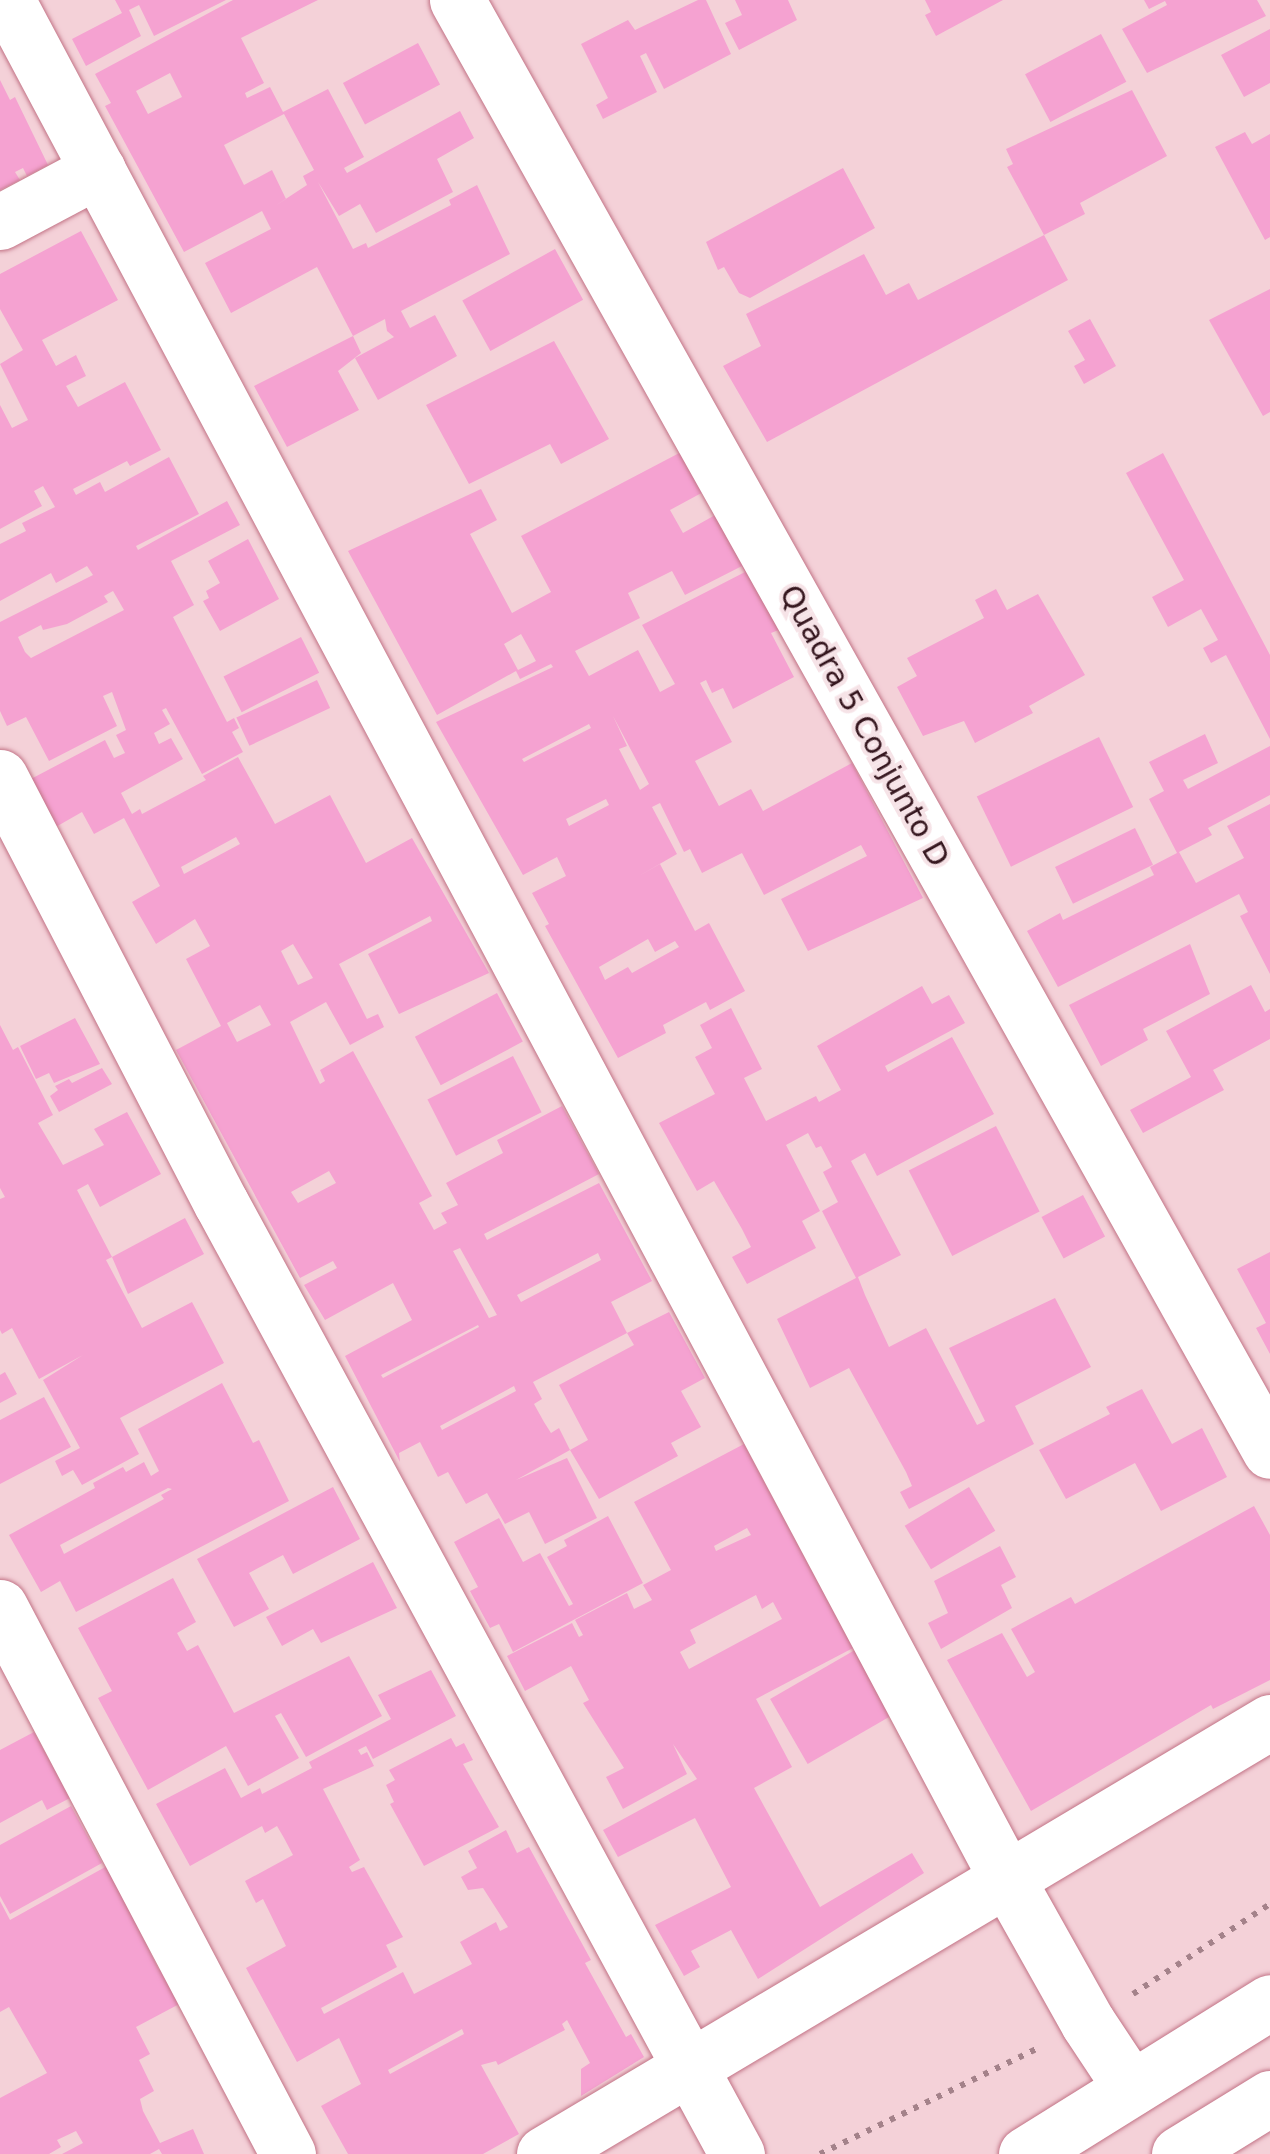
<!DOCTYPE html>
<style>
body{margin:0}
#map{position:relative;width:1270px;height:2154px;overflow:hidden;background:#f4d1d8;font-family:"DejaVu Sans",sans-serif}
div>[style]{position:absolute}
.building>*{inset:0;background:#f5a2d1;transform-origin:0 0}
.path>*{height:6px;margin-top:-3px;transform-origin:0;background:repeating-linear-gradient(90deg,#a4828a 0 5px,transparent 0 13px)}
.roads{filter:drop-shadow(0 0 2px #c27386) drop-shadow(0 0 2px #c27386)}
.minor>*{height:55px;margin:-27.5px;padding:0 27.5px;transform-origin:27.5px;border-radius:27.5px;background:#fff}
.major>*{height:55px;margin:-27.5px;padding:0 27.5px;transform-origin:27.5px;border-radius:27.5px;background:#fff}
span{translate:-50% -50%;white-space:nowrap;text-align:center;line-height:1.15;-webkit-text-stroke:8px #f6e3e7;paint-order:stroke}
.street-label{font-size:30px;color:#35161e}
</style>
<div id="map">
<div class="building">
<i style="clip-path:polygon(115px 0,226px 0,154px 36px,139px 5px,129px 10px,141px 36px,86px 66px,72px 39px,122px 13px)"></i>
<i style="clip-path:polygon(evenodd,233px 0,318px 0,241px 38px,264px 83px,245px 93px,247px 98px,270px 87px,283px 112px,328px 89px,364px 157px,344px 168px,347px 173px,460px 111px,474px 138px,437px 159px,453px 192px,376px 233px,360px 204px,339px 216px,318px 182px,353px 249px,366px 243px,368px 248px,451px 205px,449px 200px,477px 185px,510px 254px,401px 311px,410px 328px,435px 315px,457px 356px,378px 400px,355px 358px,394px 337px,387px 331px,385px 319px,353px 336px,317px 267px,231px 313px,205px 263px,271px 229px,262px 211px,184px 252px,105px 106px,111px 103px,95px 74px,233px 0,170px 73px,182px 97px,148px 114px,136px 91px,170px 73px,233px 0,284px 114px,314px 170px,303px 176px,307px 185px,275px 206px,286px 199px,272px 170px,244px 185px,224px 145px,284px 114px)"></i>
<i style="clip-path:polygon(698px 0,706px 0,731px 54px,664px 89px,646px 53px,640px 56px,657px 92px,603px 119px,596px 105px,608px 98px,581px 44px,628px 20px,635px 30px)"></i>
<i style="clip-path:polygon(735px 0,788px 0,797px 20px,739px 50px,725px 23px,742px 15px)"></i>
<i style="clip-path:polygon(925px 0,1003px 0,936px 36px,925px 15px,931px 12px)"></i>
<i style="clip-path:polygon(1144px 0,1257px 0,1266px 16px,1147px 73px,1122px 29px,1167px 5px,1165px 1px,1149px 9px)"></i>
<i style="clip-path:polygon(1270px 29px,1270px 83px,1244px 97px,1221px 55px)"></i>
<i style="left:1101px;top:34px;width:54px;height:86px;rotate:62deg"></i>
<i style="left:418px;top:43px;width:47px;height:85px;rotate:62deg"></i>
<i style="clip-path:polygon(0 80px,10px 100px,15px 97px,48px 165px,27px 176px,23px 168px,15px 172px,20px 180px,0 190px)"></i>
<i style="clip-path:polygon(1132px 90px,1167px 156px,1080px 203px,1085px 214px,1044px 235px,1007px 167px,1013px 164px,1006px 149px)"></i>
<i style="clip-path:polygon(1245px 132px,1252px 144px,1270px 134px,1270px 237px,1265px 240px,1215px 147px)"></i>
<i style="clip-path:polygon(843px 168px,875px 228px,750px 298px,739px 293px,724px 267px,718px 270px,706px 242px)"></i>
<i style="clip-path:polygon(evenodd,81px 231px,118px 300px,42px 340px,56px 366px,76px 355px,86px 376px,66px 386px,78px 407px,125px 382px,161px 450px,130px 466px,127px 461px,73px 489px,76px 495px,100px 482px,105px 492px,169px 457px,199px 514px,136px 546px,138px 550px,227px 501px,240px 525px,171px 561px,194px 605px,173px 617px,227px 722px,234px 718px,239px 728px,232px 732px,243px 752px,202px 774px,166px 708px,162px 710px,170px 724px,154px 733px,159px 744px,171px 738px,183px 759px,121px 793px,132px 814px,140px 809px,142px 814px,206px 780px,203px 776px,238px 757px,275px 824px,330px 795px,366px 863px,412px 838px,489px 973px,399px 1014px,368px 954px,432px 921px,430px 916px,339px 964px,367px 1019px,378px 1014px,384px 1027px,350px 1045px,326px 1002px,290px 1022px,320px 1084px,325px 1081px,320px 1070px,353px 1051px,432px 1196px,419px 1203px,434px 1230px,447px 1223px,441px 1213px,458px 1205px,446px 1183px,503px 1153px,497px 1140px,562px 1106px,599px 1174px,484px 1234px,487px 1240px,599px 1183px,652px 1281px,611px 1302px,627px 1333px,533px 1382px,542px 1399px,534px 1404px,544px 1422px,551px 1433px,559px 1428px,570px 1450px,516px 1480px,567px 1458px,597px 1518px,545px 1544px,529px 1512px,505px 1524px,487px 1493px,466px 1504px,448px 1472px,438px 1477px,420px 1442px,399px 1453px,400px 1462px,345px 1356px,412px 1320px,393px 1283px,325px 1320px,304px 1285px,337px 1268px,333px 1261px,300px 1278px,176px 1050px,221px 1026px,186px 959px,210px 946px,195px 919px,156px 944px,132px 902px,160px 886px,124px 818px,94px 834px,82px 812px,54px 828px,29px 780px,105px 740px,114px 758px,125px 753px,116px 735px,126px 730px,112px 692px,103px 696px,117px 726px,49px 761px,26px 717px,7px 726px,0 711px,0 622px,93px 575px,87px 566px,56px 583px,51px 573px,0 601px,0 544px,26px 531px,22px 523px,55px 507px,43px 486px,34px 491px,42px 506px,0 529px,0 405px,12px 428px,28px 420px,0 364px,23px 350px,0 309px,0 274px,81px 231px,113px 591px,124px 610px,31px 658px,25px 652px,18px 637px,41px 625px,43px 630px,67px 624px,108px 602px,104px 596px,113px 591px,81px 231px,236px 837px,240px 844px,184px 874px,181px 867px,236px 837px,81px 231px,293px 944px,313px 978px,298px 985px,281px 951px,293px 944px,81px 231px,260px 1005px,271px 1025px,237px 1042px,227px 1023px,260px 1005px,81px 231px,329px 1171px,336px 1183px,298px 1203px,291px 1192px,329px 1171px,81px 231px,460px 1248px,497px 1315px,489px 1318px,453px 1251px,460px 1248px,81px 231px,598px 1253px,601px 1260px,521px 1302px,517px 1295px,598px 1253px,81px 231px,478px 1325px,479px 1327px,383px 1378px,381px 1375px,478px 1325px,81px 231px,514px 1386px,516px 1391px,442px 1430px,440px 1426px,514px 1386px)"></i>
<i style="clip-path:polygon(1044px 235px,1068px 280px,767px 442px,723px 366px,761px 346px,746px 314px,864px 254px,886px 295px,909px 283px,918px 300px)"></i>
<i style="left:555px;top:249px;width:58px;height:106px;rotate:61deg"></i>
<i style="clip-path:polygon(1270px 289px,1270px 412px,1263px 416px,1209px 320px)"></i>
<i style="clip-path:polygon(1090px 319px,1116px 366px,1084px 384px,1074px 366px,1085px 360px,1068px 331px)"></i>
<i style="clip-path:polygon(353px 336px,361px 353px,338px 371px,359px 410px,287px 447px,254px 386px)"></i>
<i style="clip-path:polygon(554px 341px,609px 439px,561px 464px,550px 444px,469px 484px,426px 405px)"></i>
<i style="clip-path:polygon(evenodd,685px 450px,707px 490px,670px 510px,683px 533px,717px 514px,781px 629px,771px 633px,794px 677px,733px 709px,723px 688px,712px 693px,706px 680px,700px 683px,732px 742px,695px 761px,719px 806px,751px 789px,763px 811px,852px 763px,923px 898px,808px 951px,781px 899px,867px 856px,861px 845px,764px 895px,742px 853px,702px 873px,690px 849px,684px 852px,660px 803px,652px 807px,677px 854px,637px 877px,660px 864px,695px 931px,709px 923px,745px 991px,710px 1010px,706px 1002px,663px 1025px,666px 1033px,618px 1058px,545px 926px,549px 924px,532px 893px,566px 876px,557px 857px,523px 875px,436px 722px,553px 667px,551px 664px,520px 679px,516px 671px,437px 715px,348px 551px,481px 489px,497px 520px,470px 534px,512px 613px,551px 592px,521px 536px,685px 450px,742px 566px,745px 572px,642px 625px,675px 684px,660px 692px,638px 650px,589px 676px,575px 651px,640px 618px,628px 593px,672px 571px,685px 595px,742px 566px,685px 450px,521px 634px,536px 661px,518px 670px,504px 644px,521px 634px,685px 450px,613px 716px,649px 784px,640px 790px,619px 749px,627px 746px,613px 716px,685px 450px,589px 724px,591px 728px,524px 762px,522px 759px,589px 724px,685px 450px,606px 799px,609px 805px,569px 826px,566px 819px,606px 799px,685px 450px,648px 939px,655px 952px,675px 941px,679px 947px,632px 973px,628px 967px,605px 980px,599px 967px,648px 939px)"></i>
<i style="clip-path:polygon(1163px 453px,1270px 655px,1270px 739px,1226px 655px,1211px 663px,1203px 648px,1218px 640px,1201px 609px,1168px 627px,1152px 597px,1184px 580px,1126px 473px)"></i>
<i style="clip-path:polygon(248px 539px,279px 599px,220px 631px,203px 601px,209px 598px,206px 591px,220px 583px,208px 561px)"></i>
<i style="clip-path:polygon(996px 589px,1007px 610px,1038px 594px,1085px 675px,1029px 706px,1033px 713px,975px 743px,964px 721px,923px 736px,897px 687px,917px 676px,907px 658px,984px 618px,975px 600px)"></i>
<i style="left:301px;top:637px;width:40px;height:87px;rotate:63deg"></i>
<i style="left:317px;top:680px;width:31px;height:89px;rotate:65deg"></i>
<i style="clip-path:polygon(1205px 734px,1218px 763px,1183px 780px,1188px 789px,1270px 746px,1270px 795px,1208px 828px,1212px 835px,1179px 852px,1196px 883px,1244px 858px,1227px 826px,1270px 804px,1270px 974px,1240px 916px,1248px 912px,1239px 894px,1058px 987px,1027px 931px,1060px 913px,1063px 920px,1154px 875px,1150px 867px,1177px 853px,1149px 799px,1164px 791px,1149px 762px)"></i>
<i style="left:1099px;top:737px;width:78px;height:136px;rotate:64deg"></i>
<i style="left:1135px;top:828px;width:41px;height:89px;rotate:64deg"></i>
<i style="clip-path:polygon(1190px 944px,1210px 994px,1143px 1029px,1148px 1040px,1101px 1066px,1069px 1005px)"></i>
<i style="clip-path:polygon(1251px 985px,1265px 1012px,1270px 1009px,1270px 1039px,1213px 1070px,1224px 1090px,1143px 1133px,1130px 1110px,1191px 1077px,1166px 1031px)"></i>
<i style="clip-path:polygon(922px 986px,932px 1004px,949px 995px,965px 1023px,885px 1066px,888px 1072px,952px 1037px,994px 1114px,877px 1176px,865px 1153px,851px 1161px,901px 1255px,858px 1277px,865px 1295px,889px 1347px,926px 1328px,977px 1425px,985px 1421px,949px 1348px,1055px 1298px,1091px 1367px,1015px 1406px,1034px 1444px,909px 1509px,900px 1492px,912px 1486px,906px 1472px,849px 1368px,810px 1388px,777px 1319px,856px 1278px,822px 1211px,838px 1202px,823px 1172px,832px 1167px,821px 1146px,816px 1148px,808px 1133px,786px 1145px,820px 1211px,802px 1221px,816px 1248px,747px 1284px,732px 1257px,751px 1247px,742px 1229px,714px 1181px,697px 1191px,659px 1123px,715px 1094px,695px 1057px,712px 1048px,700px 1025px,731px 1008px,762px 1069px,744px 1078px,766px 1121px,816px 1096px,819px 1102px,841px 1090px,817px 1046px)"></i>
<i style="left:497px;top:993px;width:55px;height:93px;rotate:62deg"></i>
<i style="clip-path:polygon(75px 1018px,100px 1064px,54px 1083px,49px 1073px,36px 1079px,20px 1046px)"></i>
<i style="clip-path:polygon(0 1025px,13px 1050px,18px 1047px,53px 1115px,38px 1123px,63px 1165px,104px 1145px,94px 1129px,127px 1112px,161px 1174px,100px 1207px,88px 1184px,77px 1190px,112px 1257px,185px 1218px,204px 1254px,128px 1294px,112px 1257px,106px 1260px,142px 1328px,192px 1302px,224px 1363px,120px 1418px,139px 1454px,82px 1485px,73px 1470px,62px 1476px,55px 1461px,80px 1448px,43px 1380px,83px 1355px,39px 1379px,12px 1328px,2px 1334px,0 1330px,0 1199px,5px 1197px,0 1188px)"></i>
<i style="left:513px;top:1056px;width:63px;height:96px;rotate:63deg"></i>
<i style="clip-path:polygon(102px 1068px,112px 1084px,59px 1112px,50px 1096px,58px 1090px,55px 1086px,69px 1079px,72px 1083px)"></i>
<i style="left:996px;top:1126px;width:96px;height:98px;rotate:63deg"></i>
<i style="left:1083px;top:1195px;width:47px;height:47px;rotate:62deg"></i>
<i style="clip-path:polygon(1270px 1252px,1270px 1354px,1256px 1328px,1266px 1323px,1237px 1269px)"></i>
<i style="clip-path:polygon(669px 1312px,705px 1378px,681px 1391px,701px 1427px,671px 1443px,678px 1456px,599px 1499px,570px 1450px,588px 1440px,559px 1385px,634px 1345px,627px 1333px)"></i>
<i style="clip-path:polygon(5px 1372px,17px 1394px,0 1403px,0 1375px)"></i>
<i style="clip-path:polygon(evenodd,222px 1383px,253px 1443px,259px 1440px,289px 1501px,76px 1612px,60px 1581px,41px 1592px,9px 1535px,95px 1488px,93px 1483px,123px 1467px,126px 1472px,144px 1462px,151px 1476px,159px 1471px,138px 1429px,222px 1383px,168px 1488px,172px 1489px,161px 1495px,164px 1499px,64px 1554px,60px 1545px,168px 1488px)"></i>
<i style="clip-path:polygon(1142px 1389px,1172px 1444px,1202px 1428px,1227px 1477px,1161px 1511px,1135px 1463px,1066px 1499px,1039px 1450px,1110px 1414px,1106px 1407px)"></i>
<i style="clip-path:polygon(44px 1397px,71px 1447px,0 1484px,0 1420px)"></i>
<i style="clip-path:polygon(evenodd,744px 1444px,853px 1648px,756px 1699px,792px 1767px,754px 1788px,820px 1907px,912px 1853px,924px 1873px,758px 1979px,731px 1930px,691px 1951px,700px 1967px,684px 1976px,655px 1925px,731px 1887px,695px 1818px,618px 1857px,603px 1830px,697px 1779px,673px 1744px,687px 1774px,623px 1809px,606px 1777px,624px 1768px,583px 1703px,589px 1700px,571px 1666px,525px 1691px,507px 1656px,572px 1623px,579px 1637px,583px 1635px,575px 1620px,627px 1593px,634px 1609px,652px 1600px,643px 1585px,671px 1570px,634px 1502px,744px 1444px,747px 1528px,751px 1535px,716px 1551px,714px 1546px,747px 1528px,744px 1444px,756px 1595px,762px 1609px,773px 1602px,782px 1619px,689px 1669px,680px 1652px,696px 1643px,690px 1630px,756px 1595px)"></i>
<i style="clip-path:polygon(333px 1487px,360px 1539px,293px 1574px,283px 1555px,249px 1573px,269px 1609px,234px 1627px,197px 1559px)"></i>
<i style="left:969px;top:1487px;width:51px;height:75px;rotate:59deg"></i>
<i style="clip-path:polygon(1254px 1506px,1270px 1535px,1270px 1680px,1213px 1709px,1211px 1705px,1031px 1811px,947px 1660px,1002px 1633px,1027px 1677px,1035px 1672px,1011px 1629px,1071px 1597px,1075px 1604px)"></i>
<i style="clip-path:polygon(608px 1516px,643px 1583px,513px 1652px,499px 1624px,490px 1628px,470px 1591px,478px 1587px,454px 1542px,499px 1518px,523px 1562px,540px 1553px,569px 1606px,573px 1604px,547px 1557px,567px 1546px,564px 1540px)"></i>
<i style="clip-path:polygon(1000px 1546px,1016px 1577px,1001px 1585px,1012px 1608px,941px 1649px,928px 1623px,948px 1613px,934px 1581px)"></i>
<i style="clip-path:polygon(373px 1562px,397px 1608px,321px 1643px,313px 1629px,282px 1646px,266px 1617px)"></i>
<i style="clip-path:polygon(173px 1578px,196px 1622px,177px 1633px,187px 1651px,198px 1645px,234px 1713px,349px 1656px,382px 1716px,306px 1757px,281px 1713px,275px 1716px,299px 1758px,248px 1786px,226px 1746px,148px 1790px,98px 1698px,112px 1691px,78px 1628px)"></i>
<i style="left:855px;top:1650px;width:75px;height:98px;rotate:60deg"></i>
<i style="clip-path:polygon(evenodd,431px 1670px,456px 1716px,373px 1759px,366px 1746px,358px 1750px,361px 1755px,367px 1752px,374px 1766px,323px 1789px,360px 1860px,349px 1867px,352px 1872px,364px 1867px,403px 1937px,386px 1945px,397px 1967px,321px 2008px,324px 2014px,403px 1972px,414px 1994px,472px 1964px,460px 1942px,496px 1922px,500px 1931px,508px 1927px,483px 1888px,468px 1890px,461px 1877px,477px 1868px,468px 1851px,506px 1830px,517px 1853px,529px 1847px,591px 1960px,585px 1963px,626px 2037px,631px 2034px,644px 2057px,581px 2096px,581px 2069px,590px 2063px,567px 2020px,562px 2024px,565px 2030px,498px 2065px,496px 2061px,481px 2065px,519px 2134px,483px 2154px,348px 2154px,321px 2106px,361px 2084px,339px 2038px,297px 2062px,246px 1968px,286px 1946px,263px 1899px,256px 1903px,245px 1881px,293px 1855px,284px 1838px,277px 1826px,265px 1833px,262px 1826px,190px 1866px,156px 1804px,225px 1768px,241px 1798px,260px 1788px,262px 1794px,312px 1768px,309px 1762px,391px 1719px,378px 1695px,431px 1670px,462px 2029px,464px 2034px,390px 2074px,388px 2070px,462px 2029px)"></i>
<i style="clip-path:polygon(34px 1732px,70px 1798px,47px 1810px,42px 1800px,0 1823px,0 1750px)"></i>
<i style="clip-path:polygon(451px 1738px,456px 1747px,464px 1743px,473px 1760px,463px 1764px,499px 1827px,424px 1866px,390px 1804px,394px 1802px,386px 1785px,395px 1780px,389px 1770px)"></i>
<i style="clip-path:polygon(71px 1806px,102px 1863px,10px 1914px,0 1896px,0 1845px)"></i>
<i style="clip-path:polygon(107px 1866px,159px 1970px,164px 1968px,183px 2002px,136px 2027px,150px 2054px,139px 2060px,154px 2091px,140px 2099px,143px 2111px,160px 2143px,193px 2129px,204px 2154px,162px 2154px,159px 2149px,150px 2154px,62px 2154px,83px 2143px,76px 2131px,57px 2140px,61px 2147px,49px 2154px,0 2154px,0 2098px,47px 2073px,9px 2007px,0 2012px,0 1901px,10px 1920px)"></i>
</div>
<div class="path">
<i style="left:1133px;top:1994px;width:164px;rotate:-33.3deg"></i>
<i style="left:820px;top:2154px;width:245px;rotate:-25.9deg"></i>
</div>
<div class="roads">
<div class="minor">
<i style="left:7px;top:0;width:2126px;rotate:61.98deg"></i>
<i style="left:1006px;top:1877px;width:167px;rotate:60.7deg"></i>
<i style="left:1088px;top:2023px;width:78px;rotate:56.5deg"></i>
<i style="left:457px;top:0;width:1663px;rotate:60.74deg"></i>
<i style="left:0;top:222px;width:111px;rotate:-28deg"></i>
<i style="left:0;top:777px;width:480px;rotate:62.6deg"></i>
<i style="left:221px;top:1203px;width:1082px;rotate:61.52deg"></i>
<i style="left:0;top:1607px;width:618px;rotate:62.23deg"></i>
<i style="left:544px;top:2154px;width:845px;rotate:-30.75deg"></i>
</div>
<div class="major">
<i style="left:1026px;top:2154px;width:287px;rotate:-31.9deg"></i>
<i style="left:1179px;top:2154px;width:107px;rotate:-31.6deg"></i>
</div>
</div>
<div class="street-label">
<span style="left:864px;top:726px;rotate:61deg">Quadra 5 Conjunto D</span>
</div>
</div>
